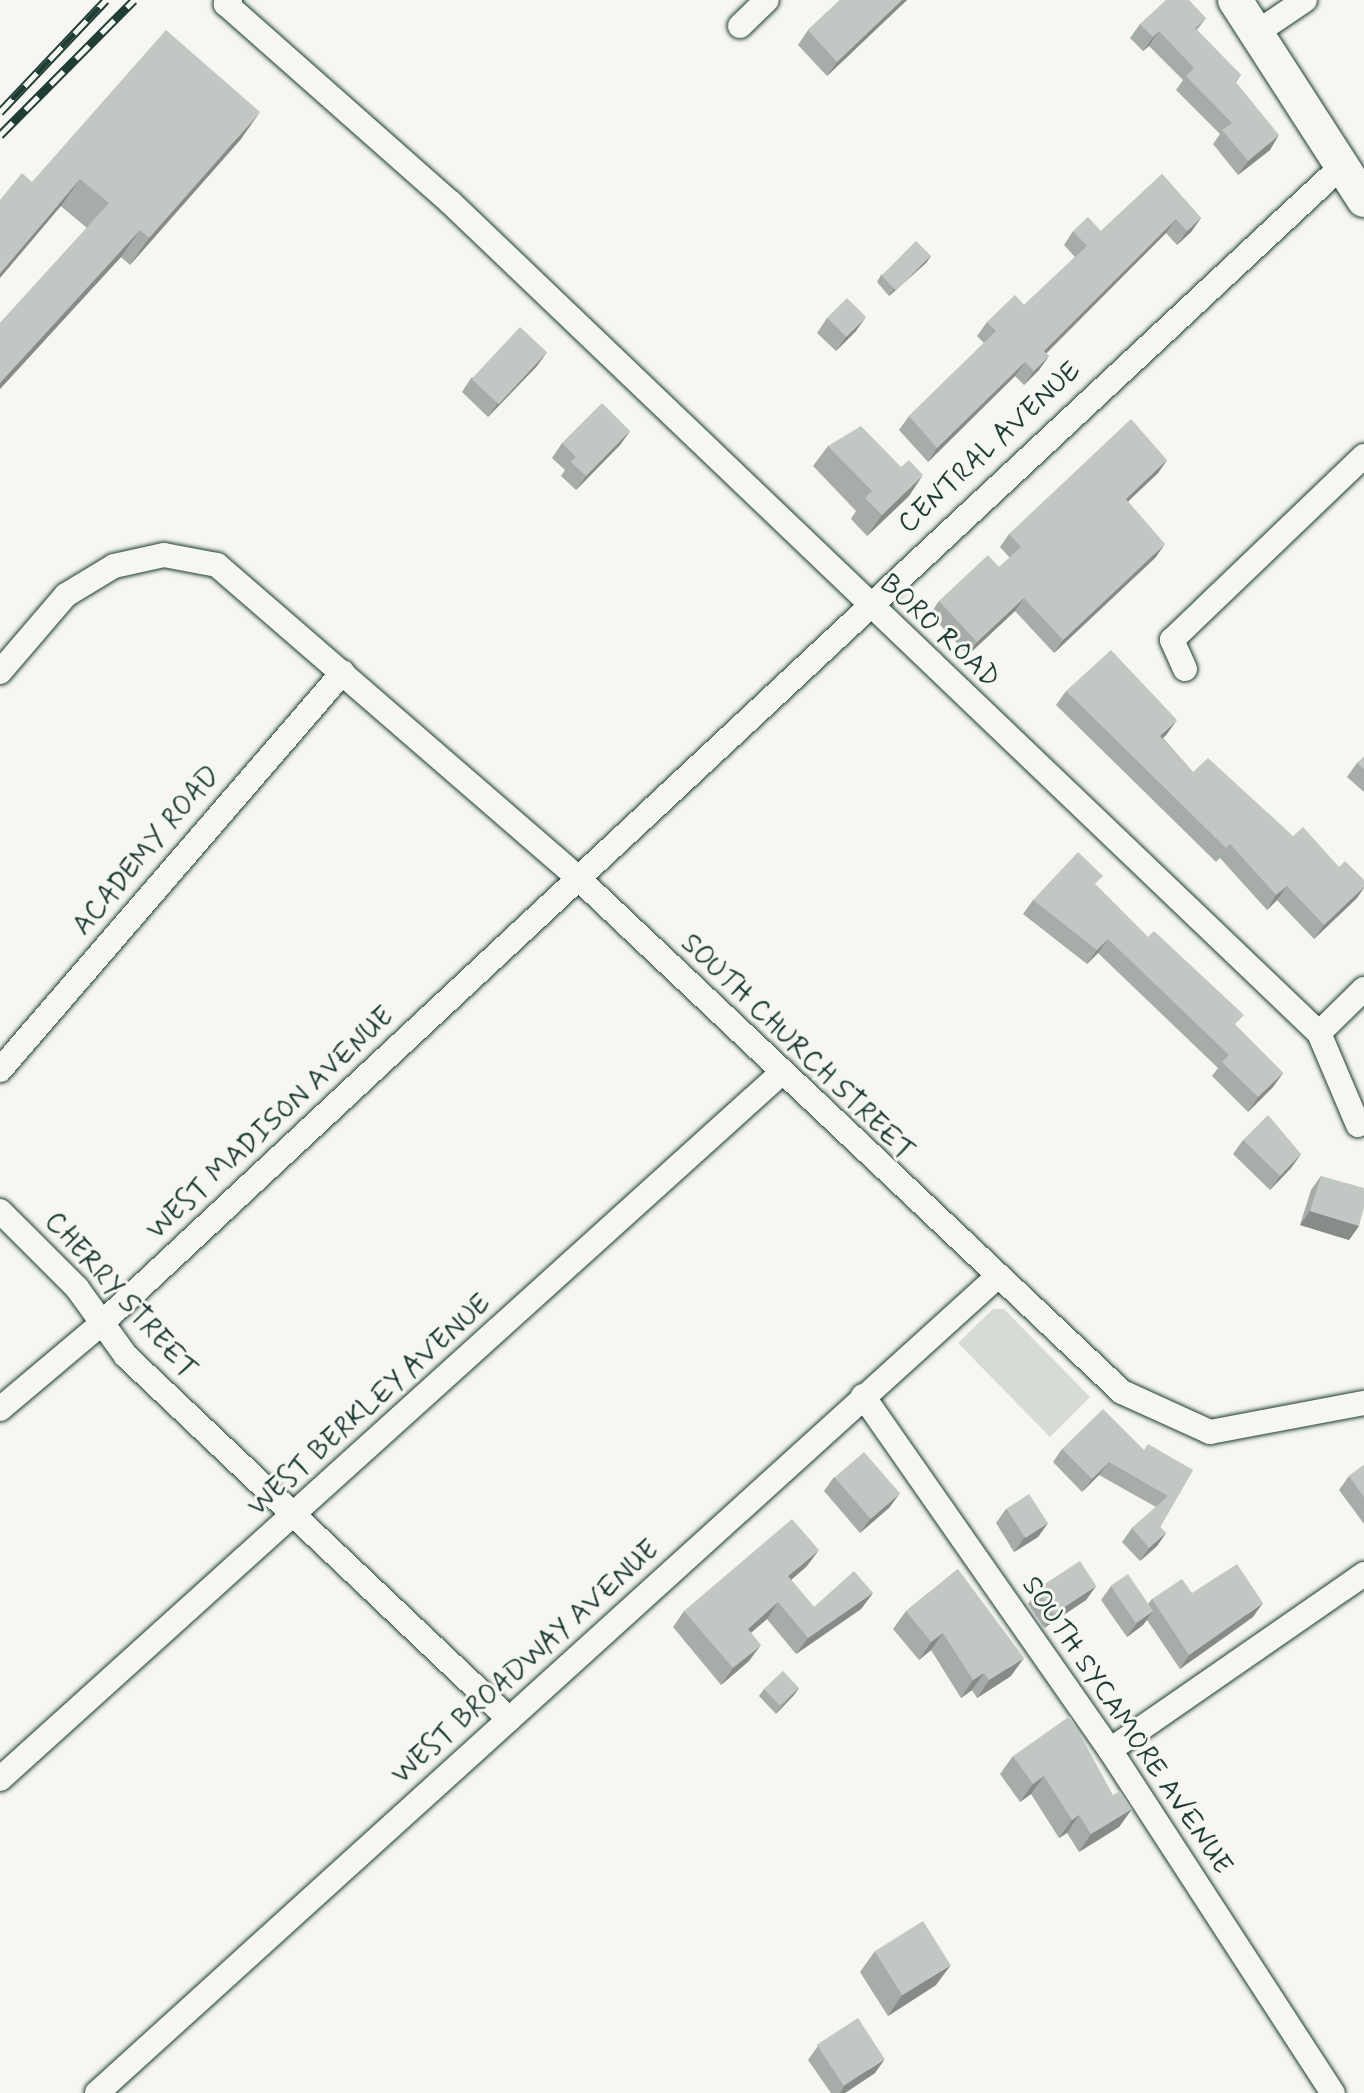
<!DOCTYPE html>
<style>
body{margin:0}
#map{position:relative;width:1364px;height:2093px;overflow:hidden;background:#f6f6f2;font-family:Mynerve,sans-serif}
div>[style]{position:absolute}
.green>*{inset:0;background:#d6dbd6}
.roads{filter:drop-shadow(0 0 2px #1f3d34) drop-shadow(0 0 2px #1f3d34)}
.minor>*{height:24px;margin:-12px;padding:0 12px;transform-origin:12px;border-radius:12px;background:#f6f6f2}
.secondary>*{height:34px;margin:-17px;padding:0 17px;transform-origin:17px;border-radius:17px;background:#f6f6f2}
.rail>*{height:9px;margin-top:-4.5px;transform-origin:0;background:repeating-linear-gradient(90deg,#f6f6f2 0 18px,#1f3d34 0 36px);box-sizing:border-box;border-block:2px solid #1f3d34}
.wall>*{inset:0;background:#a6aca8}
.shaded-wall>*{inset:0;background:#878c88}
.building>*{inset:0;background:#c1c8c3;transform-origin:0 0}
span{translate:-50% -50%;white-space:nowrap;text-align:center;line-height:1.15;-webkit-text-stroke:6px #f6f6f2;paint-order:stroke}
.street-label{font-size:28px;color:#1f3d34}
</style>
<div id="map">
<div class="green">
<i style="clip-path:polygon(993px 1309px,1004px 1309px,1090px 1397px,1050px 1437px,958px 1343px)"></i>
</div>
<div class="roads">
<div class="minor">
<i style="left:230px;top:0;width:6px;rotate:135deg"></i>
<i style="left:226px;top:4px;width:299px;rotate:41.5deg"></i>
<i style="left:450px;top:202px;width:1202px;rotate:43.72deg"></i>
<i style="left:1319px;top:1033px;width:100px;rotate:67deg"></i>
<i style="left:740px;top:26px;width:37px;rotate:-44deg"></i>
<i style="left:1256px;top:33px;width:59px;rotate:-34deg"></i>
<i style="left:1185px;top:669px;width:32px;rotate:-114deg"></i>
<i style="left:1172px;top:640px;width:266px;rotate:-43.8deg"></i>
<i style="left:0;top:672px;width:101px;rotate:-49.4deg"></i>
<i style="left:66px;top:595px;width:56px;rotate:-31.1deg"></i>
<i style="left:114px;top:566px;width:51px;rotate:-12.4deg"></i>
<i style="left:164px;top:555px;width:54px;rotate:10.7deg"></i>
<i style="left:217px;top:565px;width:478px;rotate:40.9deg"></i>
<i style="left:578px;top:878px;width:748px;rotate:43.38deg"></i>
<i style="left:1122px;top:1392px;width:97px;rotate:24.4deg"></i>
<i style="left:1210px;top:1432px;width:157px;rotate:-10.7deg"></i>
<i style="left:1319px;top:1033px;width:63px;rotate:-44.4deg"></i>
<i style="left:0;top:1070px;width:525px;rotate:-49.24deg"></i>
<i style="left:0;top:1211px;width:109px;rotate:45deg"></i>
<i style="left:77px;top:1288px;width:84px;rotate:54.2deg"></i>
<i style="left:126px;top:1356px;width:528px;rotate:43.46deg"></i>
<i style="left:863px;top:1396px;width:432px;rotate:55.1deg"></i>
<i style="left:1110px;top:1750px;width:409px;rotate:57deg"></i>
<i style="left:0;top:1409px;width:133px;rotate:-40.1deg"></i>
<i style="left:102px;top:1323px;width:1696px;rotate:-43.02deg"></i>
<i style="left:1110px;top:1750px;width:309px;rotate:-34.7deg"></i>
<i style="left:0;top:1779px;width:1050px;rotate:-42.1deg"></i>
<i style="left:97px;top:2093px;width:1215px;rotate:-42.2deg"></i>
</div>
<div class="secondary">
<i style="left:1235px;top:0;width:238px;rotate:57.2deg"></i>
</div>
</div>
<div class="rail">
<i style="left:0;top:112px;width:154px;rotate:-46.6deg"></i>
<i style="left:0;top:135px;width:190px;rotate:-45.2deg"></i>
</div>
<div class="wall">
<i style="clip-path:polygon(840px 0,907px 0,827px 76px,798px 45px,808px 30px)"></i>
<i style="clip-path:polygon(1206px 18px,1197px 30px,1241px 75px,1236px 82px,1270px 150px,1238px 175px,1213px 144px,1220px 134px,1176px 90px,1183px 80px,1149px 46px,1143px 51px,1130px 38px,1140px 24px)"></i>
<i style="clip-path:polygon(241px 139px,130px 265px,121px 257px,0 389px,0 323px,87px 228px,32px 182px)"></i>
<i style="clip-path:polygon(1162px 174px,1201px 218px,1191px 232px,1177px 245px,1166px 233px,1046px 354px,1049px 356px,1039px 370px,1024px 385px,1015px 376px,928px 462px,899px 430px,909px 416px,984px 343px,977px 336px,987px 322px,1024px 305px,1075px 257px,1064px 245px,1073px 231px,1101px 231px)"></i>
<i style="clip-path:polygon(931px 256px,926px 263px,889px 296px,877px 282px,881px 275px)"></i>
<i style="clip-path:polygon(827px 318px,856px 331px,836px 351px,817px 333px)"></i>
<i style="clip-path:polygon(547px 352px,537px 366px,488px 417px,462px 392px,471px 378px)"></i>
<i style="clip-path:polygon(630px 431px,620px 445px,576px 490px,561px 476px,565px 470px,552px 458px,562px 443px)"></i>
<i style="clip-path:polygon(828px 446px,909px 496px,867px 536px,851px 519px,856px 511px,813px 466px)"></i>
<i style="clip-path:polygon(1167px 460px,1158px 473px,1128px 501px,1156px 557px,1054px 653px,1015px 611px,968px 655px,930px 614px,939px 601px,999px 567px,1010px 558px,1000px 547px,1009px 534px)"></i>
<i style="clip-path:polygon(1066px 691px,1167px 734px,1163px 738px,1193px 772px,1339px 867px,1364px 887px,1364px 888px,1357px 898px,1314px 939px,1277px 900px,1267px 910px,1220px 858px,1216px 862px,1056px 705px)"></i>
<i style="clip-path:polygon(1364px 757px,1364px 792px,1347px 777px,1357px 763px)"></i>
<i style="clip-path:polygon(1096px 885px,1283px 1073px,1273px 1087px,1248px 1112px,1212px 1076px,1218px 1068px,1098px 953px,1087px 964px,1023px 914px,1033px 900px)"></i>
<i style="clip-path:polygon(1243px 1140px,1301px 1154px,1291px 1168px,1270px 1190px,1233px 1154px)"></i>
<i style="clip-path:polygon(1321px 1176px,1359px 1226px,1349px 1240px,1300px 1225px,1311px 1190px)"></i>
<i style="clip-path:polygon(1062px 1449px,1144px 1450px,1193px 1470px,1160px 1527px,1166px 1533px,1157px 1546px,1140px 1561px,1122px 1542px,1132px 1528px,1156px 1507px,1099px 1475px,1082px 1492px,1053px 1462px)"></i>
<i style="clip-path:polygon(1364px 1465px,1364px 1524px,1339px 1490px,1349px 1476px)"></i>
<i style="clip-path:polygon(834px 1477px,890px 1507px,860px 1533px,824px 1491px)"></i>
<i style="clip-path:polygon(1006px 1509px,1048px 1523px,1038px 1537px,1014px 1552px,996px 1523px)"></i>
<i style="clip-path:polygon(807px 1566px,791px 1580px,814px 1607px,873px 1593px,861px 1609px,796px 1654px,767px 1619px,751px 1633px,749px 1661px,721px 1685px,673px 1627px,684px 1611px)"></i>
<i style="clip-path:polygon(958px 1569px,1011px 1676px,977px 1698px,972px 1690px,961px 1698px,931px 1650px,919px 1660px,893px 1629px,906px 1611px)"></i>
<i style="clip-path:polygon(1096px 1586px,1086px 1600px,1044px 1628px,1028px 1604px,1038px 1590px)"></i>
<i style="clip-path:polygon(1111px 1586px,1148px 1604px,1152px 1599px,1192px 1593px,1253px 1617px,1180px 1669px,1147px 1620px,1143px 1625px,1127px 1637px,1101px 1600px)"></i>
<i style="clip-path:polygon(799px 1688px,794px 1695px,776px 1714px,759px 1696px,764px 1689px)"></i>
<i style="clip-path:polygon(1013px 1756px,1113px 1795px,1132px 1809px,1119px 1827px,1079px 1852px,1067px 1833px,1059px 1838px,1031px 1794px,1020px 1802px,1000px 1774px)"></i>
<i style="clip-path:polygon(875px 1951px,936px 1985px,888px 2016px,860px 1972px)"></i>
<i style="clip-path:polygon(818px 2046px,875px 2073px,845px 2093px,831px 2093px,808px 2060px)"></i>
</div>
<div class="shaded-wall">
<i style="clip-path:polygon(902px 0,907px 0,827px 76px,837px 62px)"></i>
<i style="clip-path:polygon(1159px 31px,1149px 46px,1143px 51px,1153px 37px)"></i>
<i style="clip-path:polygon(260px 112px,241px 139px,130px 265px,149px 238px)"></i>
<i style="clip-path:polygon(1279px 135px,1270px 150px,1238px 175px,1248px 161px)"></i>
<i style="clip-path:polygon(80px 179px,61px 206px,0 278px,0 273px)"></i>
<i style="clip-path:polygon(1201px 218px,1191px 232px,1177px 245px,1187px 231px)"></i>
<i style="clip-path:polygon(1176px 219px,1166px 233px,1034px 365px,1044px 351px)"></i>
<i style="clip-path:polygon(140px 230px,121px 257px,0 389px,0 383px)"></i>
<i style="clip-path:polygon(931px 256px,926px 263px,889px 296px,894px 289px)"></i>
<i style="clip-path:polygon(866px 317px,856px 331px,836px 351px,846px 337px)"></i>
<i style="clip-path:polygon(547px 352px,537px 366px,488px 417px,498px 403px)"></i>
<i style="clip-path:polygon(1049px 356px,1039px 370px,1024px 385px,1034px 371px)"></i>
<i style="clip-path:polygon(1025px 362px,1015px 376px,928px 462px,937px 448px)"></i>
<i style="clip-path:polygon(630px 431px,620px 445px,576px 490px,586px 476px)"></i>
<i style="clip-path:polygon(1167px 460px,1158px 473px,1117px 512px,1126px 499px)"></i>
<i style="clip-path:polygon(923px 475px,909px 496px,867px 536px,882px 515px)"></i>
<i style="clip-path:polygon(1165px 544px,1156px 557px,1054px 653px,1063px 640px)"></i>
<i style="clip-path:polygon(1024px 598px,1015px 611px,968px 655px,977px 642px)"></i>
<i style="clip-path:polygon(1177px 720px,1167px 734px,1150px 750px,1160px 736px)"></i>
<i style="clip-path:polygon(1287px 886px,1277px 900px,1267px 910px,1276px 895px)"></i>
<i style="clip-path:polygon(1364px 887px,1357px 898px,1314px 939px,1324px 925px)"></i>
<i style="clip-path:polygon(1108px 939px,1098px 953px,1087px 964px,1097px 950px)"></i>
<i style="clip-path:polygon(1283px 1073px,1273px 1087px,1248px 1112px,1258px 1097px)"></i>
<i style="clip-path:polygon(1301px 1154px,1291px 1168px,1270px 1190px,1280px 1176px)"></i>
<i style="clip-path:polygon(1310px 1211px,1359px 1226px,1349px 1240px,1300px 1225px)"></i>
<i style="clip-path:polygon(1109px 1462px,1099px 1475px,1082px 1492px,1092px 1479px)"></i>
<i style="clip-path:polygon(900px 1493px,890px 1507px,860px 1533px,870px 1519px)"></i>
<i style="clip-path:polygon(1048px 1523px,1038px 1537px,1014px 1552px,1024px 1538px)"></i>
<i style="clip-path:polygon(1166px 1533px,1157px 1546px,1140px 1561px,1149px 1548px)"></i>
<i style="clip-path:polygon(819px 1550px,807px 1566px,776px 1593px,788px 1576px)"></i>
<i style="clip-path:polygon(1096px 1586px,1086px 1600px,1044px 1628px,1054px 1614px)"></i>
<i style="clip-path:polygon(873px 1593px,861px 1609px,796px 1654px,808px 1638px)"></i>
<i style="clip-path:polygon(778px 1602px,767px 1619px,736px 1645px,748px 1629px)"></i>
<i style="clip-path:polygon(1263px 1603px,1253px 1617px,1180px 1669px,1189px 1655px)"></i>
<i style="clip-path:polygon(1153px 1611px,1143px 1625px,1127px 1637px,1137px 1623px)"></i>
<i style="clip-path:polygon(943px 1633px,931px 1650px,919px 1660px,931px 1642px)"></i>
<i style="clip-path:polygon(761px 1645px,749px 1661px,721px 1685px,733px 1668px)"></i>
<i style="clip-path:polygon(1024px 1658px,1011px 1676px,977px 1698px,989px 1680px)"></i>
<i style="clip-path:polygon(984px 1673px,972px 1690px,961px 1698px,973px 1680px)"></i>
<i style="clip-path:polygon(799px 1688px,794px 1695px,776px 1714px,781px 1707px)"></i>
<i style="clip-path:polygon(1044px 1776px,1031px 1794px,1020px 1802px,1033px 1784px)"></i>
<i style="clip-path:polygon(1132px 1809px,1119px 1827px,1079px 1852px,1091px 1834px)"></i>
<i style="clip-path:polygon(1079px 1815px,1067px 1833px,1059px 1838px,1072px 1820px)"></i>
<i style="clip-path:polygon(951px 1965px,936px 1985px,888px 2016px,902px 1995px)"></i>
<i style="clip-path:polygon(885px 2059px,875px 2073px,845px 2093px,840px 2093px,845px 2085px)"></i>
</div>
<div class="building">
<i style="clip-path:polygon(840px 0,902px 0,837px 62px,808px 30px)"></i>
<i style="clip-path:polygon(1166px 0,1189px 0,1206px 18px,1195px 28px,1241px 75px,1235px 81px,1279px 135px,1248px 161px,1222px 130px,1232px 123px,1186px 76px,1194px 68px,1159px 31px,1153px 37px,1140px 24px)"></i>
<i style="clip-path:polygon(166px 30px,260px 112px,149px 238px,140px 230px,0 383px,0 323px,109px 203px,80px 179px,0 273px,0 200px,22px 173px,32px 182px)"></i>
<i style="clip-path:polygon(1162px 174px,1201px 218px,1187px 231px,1176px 219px,1044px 351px,1049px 356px,1034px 371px,1025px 362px,937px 448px,909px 416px,996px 331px,987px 322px,1015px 295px,1024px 305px,1087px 246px,1073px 231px,1088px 217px,1101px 231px)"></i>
<i style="left:916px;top:241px;width:21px;height:49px;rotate:45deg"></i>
<i style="left:847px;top:298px;width:27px;height:28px;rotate:45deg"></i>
<i style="left:520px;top:327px;width:37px;height:71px;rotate:43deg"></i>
<i style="clip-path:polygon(602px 403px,630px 431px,586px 476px,571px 462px,576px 457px,562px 443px)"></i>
<i style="clip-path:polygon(1131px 419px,1167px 460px,1126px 499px,1165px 544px,1063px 640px,1024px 598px,977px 642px,939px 601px,988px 555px,999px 567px,1021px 547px,1009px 534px)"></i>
<i style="clip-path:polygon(861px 426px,901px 467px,909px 460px,923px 475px,882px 515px,865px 498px,872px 491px,828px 446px)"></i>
<i style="clip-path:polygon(1111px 650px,1177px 720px,1160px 736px,1193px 772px,1208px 758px,1293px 836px,1303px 827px,1339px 867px,1345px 861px,1364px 880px,1364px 887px,1324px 925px,1287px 886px,1276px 895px,1230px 844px,1226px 848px,1066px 691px)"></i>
<i style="clip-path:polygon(1364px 757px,1364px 769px,1357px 763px)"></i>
<i style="clip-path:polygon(1078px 852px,1103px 876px,1095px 884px,1148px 937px,1154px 931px,1244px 1015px,1235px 1024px,1283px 1073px,1258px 1097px,1222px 1062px,1229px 1055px,1108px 939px,1097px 950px,1033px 900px)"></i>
<i style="clip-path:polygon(1268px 1115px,1301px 1154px,1280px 1176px,1243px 1140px)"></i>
<i style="clip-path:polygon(1321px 1176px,1364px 1188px,1364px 1207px,1359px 1226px,1310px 1211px)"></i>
<i style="clip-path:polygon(1103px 1409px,1144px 1450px,1148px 1444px,1193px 1470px,1160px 1527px,1166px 1533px,1149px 1548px,1132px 1528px,1168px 1496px,1109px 1462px,1092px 1479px,1062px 1449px)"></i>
<i style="left:864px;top:1452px;width:55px;height:39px;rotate:49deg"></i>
<i style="clip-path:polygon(1364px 1465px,1364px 1497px,1349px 1476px)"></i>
<i style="left:1029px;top:1494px;width:35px;height:27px;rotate:57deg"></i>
<i style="clip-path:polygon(792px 1519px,819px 1550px,788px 1576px,814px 1607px,854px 1571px,873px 1593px,808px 1638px,778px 1602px,748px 1629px,761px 1645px,733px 1668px,684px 1611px)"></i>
<i style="left:1080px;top:1561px;width:30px;height:51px;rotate:57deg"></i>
<i style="clip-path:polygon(1237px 1564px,1263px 1603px,1189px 1655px,1152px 1599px,1182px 1579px,1192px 1593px)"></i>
<i style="clip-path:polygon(958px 1569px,1024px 1658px,989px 1680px,984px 1673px,973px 1680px,943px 1633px,931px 1642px,906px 1611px)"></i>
<i style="left:1128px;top:1574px;width:45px;height:21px;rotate:56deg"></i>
<i style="left:783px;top:1671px;width:23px;height:26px;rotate:47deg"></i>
<i style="clip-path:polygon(1070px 1716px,1113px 1795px,1120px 1791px,1132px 1809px,1091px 1834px,1079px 1815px,1072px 1820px,1044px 1776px,1033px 1784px,1013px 1756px)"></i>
<i style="left:923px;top:1921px;width:52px;height:57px;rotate:58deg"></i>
<i style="left:858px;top:2018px;width:49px;height:49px;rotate:57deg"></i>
</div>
<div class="street-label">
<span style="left:990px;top:448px;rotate:-43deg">CENTRAL AVENUE</span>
<span style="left:939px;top:632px;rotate:43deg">BORO ROAD</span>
<span style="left:147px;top:851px;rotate:-50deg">ACADEMY ROAD</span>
<span style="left:797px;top:1048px;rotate:44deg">SOUTH CHURCH STREET</span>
<span style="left:271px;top:1124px;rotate:-43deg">WEST MADISON AVENUE</span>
<span style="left:120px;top:1296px;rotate:48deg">CHERRY STREET</span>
<span style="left:370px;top:1406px;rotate:-42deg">WEST BERKLEY AVENUE</span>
<span style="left:526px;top:1663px;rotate:-42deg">WEST BROADWAY AVENUE</span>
<span style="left:1126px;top:1726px;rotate:56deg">SOUTH SYCAMORE AVENUE</span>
</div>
</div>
